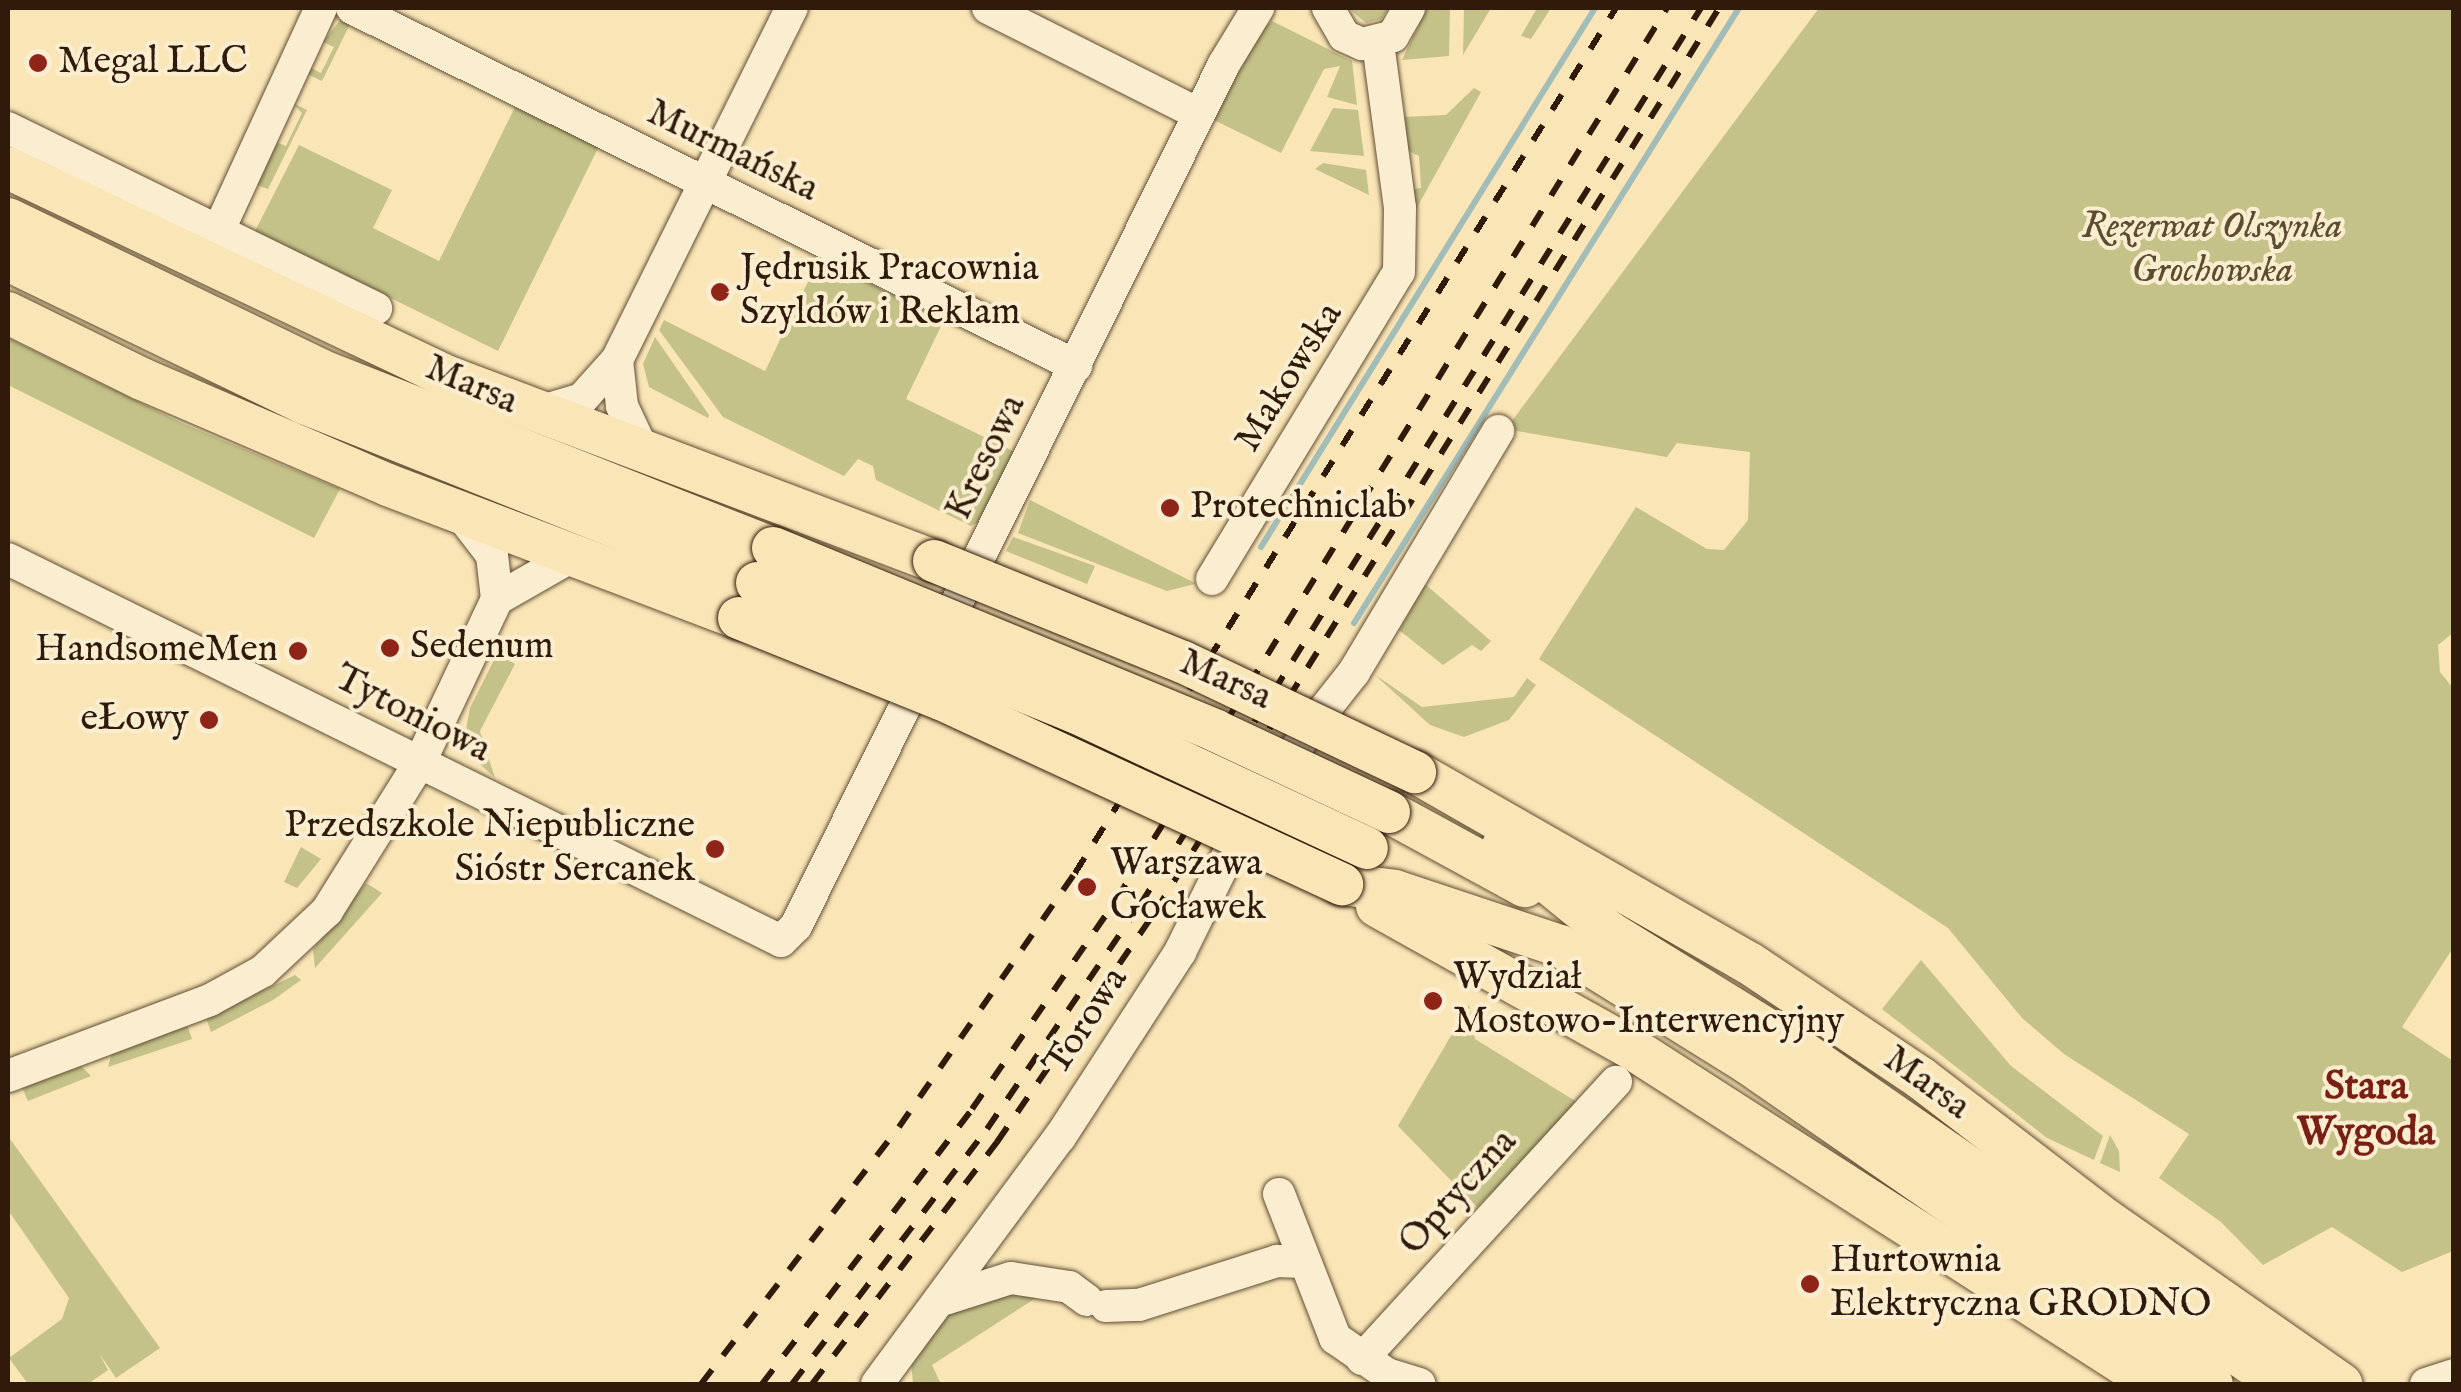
<!DOCTYPE html>
<meta charset="utf-8">
<style>
body{margin:0}
#map{position:relative;width:2461px;height:1392px;overflow:hidden;background:#f9e5b6;font-family:"IM FELL English",serif}
div>[style]{position:absolute}
.green>*{inset:0;background:#c4c289}
.stream>*{height:6px;margin:-3px;padding:0 3px;transform-origin:3px;border-radius:3px;background:#a2bcb8}
.roads{filter:drop-shadow(0 0 2px #624e35) drop-shadow(0 0 2px #624e35)}
.minor>*{height:32px;margin:-16px;padding:0 16px;transform-origin:16px;border-radius:16px;background:#fbeed0}
.major>*{height:42px;margin:-21px;padding:0 21px;transform-origin:21px;border-radius:21px;background:#f9e5b6}
.rail>*{height:6px;margin-top:-3px;transform-origin:0;background:repeating-linear-gradient(90deg,#301b0a 0 18px,transparent 0 36px)}
.bridges{filter:drop-shadow(0 0 2px #301b0a) drop-shadow(0 0 2px #301b0a)}
.major-bridge>*{height:42px;margin:-21px;padding:0 21px;transform-origin:21px;border-radius:21px;background:#f9e5b6}
.dots>*{width:28px;height:28px;translate:-50% -50%;box-sizing:border-box;border:5px solid #fbeed0;border-radius:50%}
span{translate:-50% -50%;white-space:nowrap;text-align:center;line-height:1.15;-webkit-text-stroke:8px #fbeed0;paint-order:stroke}
.poi-label{font-size:38px;color:#301b0a}
.left{translate:0 -50%;text-align:left}
.right{translate:-100% -50%;text-align:right}
.street-label{font-size:38px;color:#301b0a}
.park-label{font-size:38px;color:#5c4d30;font-style:italic}
.neighbourhood-label{font-size:40px;color:#7a1f14;font-weight:700}
.frame{position:absolute;inset:0;border:10px solid #301b0a;pointer-events:none}
</style>
<div id="map">
<div class="green">
<i style="clip-path:polygon(1348px 8px,1389px 8px,1381px 19px,1366px 23px)"></i>
<i style="clip-path:polygon(1427px 8px,1450px 8px,1449px 56px,1402px 60px)"></i>
<i style="clip-path:polygon(1464px 8px,1491px 8px,1463px 55px)"></i>
<i style="clip-path:polygon(1537px 8px,1551px 8px,1531px 39px,1521px 36px)"></i>
<i style="clip-path:polygon(1819px 8px,2453px 8px,2454px 632px,2438px 645px,2440px 672px,2453px 688px,2453px 948px,2402px 1027px,2453px 1061px,2453px 1251px,2402px 1272px,2332px 1227px,2263px 1265px,2221px 1222px,2159px 1178px,2189px 1134px,2064px 1054px,2022px 1018px,1948px 928px,1539px 659px,1636px 507px,1707px 549px,1724px 550px,1748px 520px,1750px 452px,1677px 443px,1667px 457px,1506px 429px)"></i>
<i style="clip-path:polygon(341px 19px,350px 24px,322px 81px,305px 73px,307px 66px,321px 73px,334px 47px,323px 42px)"></i>
<i style="clip-path:polygon(1272px 21px,1352px 61px,1357px 105px,1327px 97px,1340px 66px,1324px 69px,1281px 153px,1214px 120px,1257px 35px)"></i>
<i style="clip-path:polygon(1474px 88px,1481px 92px,1415px 211px,1408px 190px,1421px 188px,1419px 156px,1406px 150px,1404px 117px,1446px 115px)"></i>
<i style="clip-path:polygon(291px 102px,307px 110px,268px 189px,250px 183px,271px 140px,286px 146px,302px 113px)"></i>
<i style="clip-path:polygon(516px 105px,599px 146px,498px 351px,255px 231px,299px 145px,392px 190px,373px 228px,439px 261px)"></i>
<i style="clip-path:polygon(1333px 108px,1358px 110px,1364px 156px,1310px 151px)"></i>
<i style="clip-path:polygon(1323px 163px,1366px 170px,1369px 195px,1315px 169px)"></i>
<i style="clip-path:polygon(819px 259px,944px 320px,906px 399px,1017px 453px,984px 519px,971px 526px,876px 480px,873px 466px,858px 459px,844px 476px,723px 417px,659px 330px,664px 320px,765px 371px)"></i>
<i style="clip-path:polygon(655px 337px,709px 415px,708px 418px,649px 387px,643px 364px)"></i>
<i style="clip-path:polygon(8px 338px,184px 424px,340px 489px,314px 538px,8px 385px)"></i>
<i style="clip-path:polygon(1030px 500px,1195px 583px,1195px 584px,1167px 591px,1018px 533px)"></i>
<i style="clip-path:polygon(1013px 537px,1095px 566px,1087px 584px,1006px 551px)"></i>
<i style="clip-path:polygon(1425px 584px,1491px 641px,1481px 651px,1472px 645px,1443px 665px,1399px 630px)"></i>
<i style="clip-path:polygon(497px 654px,515px 664px,480px 731px,495px 778px,471px 756px,465px 735px,470px 708px)"></i>
<i style="clip-path:polygon(1374px 674px,1422px 707px,1514px 697px,1527px 678px,1536px 685px,1509px 720px,1464px 737px,1430px 725px)"></i>
<i style="clip-path:polygon(301px 847px,321px 859px,297px 888px,284px 882px)"></i>
<i style="clip-path:polygon(366px 883px,382px 893px,315px 968px,313px 949px)"></i>
<i style="clip-path:polygon(1921px 960px,2011px 1066px,2103px 1136px,2094px 1160px,2047px 1138px,1882px 1009px)"></i>
<i style="clip-path:polygon(295px 975px,301px 980px,273px 1000px,211px 1032px,206px 1018px)"></i>
<i style="clip-path:polygon(1469px 1005px,1475px 1039px,1580px 1104px,1477px 1207px,1398px 1126px)"></i>
<i style="clip-path:polygon(187px 1025px,192px 1039px,108px 1067px,112px 1052px)"></i>
<i style="clip-path:polygon(81px 1066px,91px 1076px,28px 1101px,21px 1085px)"></i>
<i style="clip-path:polygon(2110px 1135px,2119px 1151px,2120px 1172px,2100px 1163px)"></i>
<i style="clip-path:polygon(8px 1136px,160px 1348px,116px 1378px,99px 1353px,108px 1370px,88px 1384px,28px 1384px,9px 1358px,62px 1319px,69px 1298px,8px 1210px)"></i>
<i style="clip-path:polygon(998px 1287px,1039px 1296px,932px 1365px,941px 1384px,913px 1384px,911px 1361px,944px 1315px)"></i>
</div>
<div class="stream">
<i style="left:1261px;top:547px;width:634px;rotate:-58.21deg"></i>
<i style="left:1354px;top:623px;width:726px;rotate:-57.95deg"></i>
</div>
<div class="roads">
<div class="minor">
<i style="left:352px;top:8px;width:808px;rotate:26.31deg"></i>
<i style="left:988px;top:8px;width:236px;rotate:26.7deg"></i>
<i style="left:1328px;top:8px;width:32px;rotate:60deg"></i>
<i style="left:1344px;top:36px;width:20px;rotate:24deg"></i>
<i style="left:1362px;top:44px;width:32px;rotate:-14deg"></i>
<i style="left:1393px;top:36px;width:32px;rotate:-60deg"></i>
<i style="left:8px;top:128px;width:410px;rotate:26.1deg"></i>
<i style="left:217px;top:234px;width:249px;rotate:-65.3deg"></i>
<i style="left:617px;top:360px;width:46px;rotate:83.8deg"></i>
<i style="left:622px;top:406px;width:52px;rotate:64.9deg"></i>
<i style="left:535px;top:413px;width:49px;rotate:-16.6deg"></i>
<i style="left:582px;top:399px;width:52px;rotate:-48.1deg"></i>
<i style="left:617px;top:360px;width:393px;rotate:-63.6deg"></i>
<i style="left:8px;top:559px;width:862px;rotate:26.3deg"></i>
<i style="left:781px;top:941px;width:21px;rotate:-45deg"></i>
<i style="left:796px;top:926px;width:962px;rotate:-63.59deg"></i>
<i style="left:1224px;top:64px;width:66px;rotate:-58.7deg"></i>
<i style="left:1212px;top:579px;width:359px;rotate:-58.7deg"></i>
<i style="left:1399px;top:272px;width:64px;rotate:-89.1deg"></i>
<i style="left:1400px;top:208px;width:165px;rotate:-97.6deg"></i>
<i style="left:497px;top:599px;width:86px;rotate:-29.8deg"></i>
<i style="left:8px;top:1076px;width:216px;rotate:-20.6deg"></i>
<i style="left:210px;top:1000px;width:60px;rotate:-28.7deg"></i>
<i style="left:263px;top:971px;width:88px;rotate:-43.2deg"></i>
<i style="left:327px;top:911px;width:173px;rotate:-58deg"></i>
<i style="left:419px;top:764px;width:183px;rotate:-64.7deg"></i>
<i style="left:497px;top:599px;width:44px;rotate:-96.5deg"></i>
<i style="left:492px;top:555px;width:54px;rotate:-127.5deg"></i>
<i style="left:1279px;top:1194px;width:155px;rotate:68.7deg"></i>
<i style="left:1335px;top:1338px;width:63px;rotate:34.7deg"></i>
<i style="left:1387px;top:1374px;width:34px;rotate:17deg"></i>
<i style="left:945px;top:1299px;width:69px;rotate:-17.7deg"></i>
<i style="left:1011px;top:1278px;width:59px;rotate:8.8deg"></i>
<i style="left:1069px;top:1287px;width:22px;rotate:36deg"></i>
<i style="left:1106px;top:1306px;width:33px;rotate:-2deg"></i>
<i style="left:1139px;top:1305px;width:145px;rotate:-17.7deg"></i>
<i style="left:1277px;top:1261px;width:26px;rotate:2deg"></i>
<i style="left:1362px;top:1359px;width:376px;rotate:-47.5deg"></i>
<i style="left:877px;top:1384px;width:307px;rotate:-53.5deg"></i>
<i style="left:1060px;top:1137px;width:221px;rotate:-57deg"></i>
<i style="left:1180px;top:952px;width:108px;rotate:-63.7deg"></i>
<i style="left:1228px;top:855px;width:150px;rotate:-57.3deg"></i>
<i style="left:1309px;top:729px;width:73px;rotate:-51.7deg"></i>
<i style="left:1354px;top:672px;width:281px;rotate:-59.1deg"></i>
<i style="left:2426px;top:1384px;width:29px;rotate:-18deg"></i>
</div>
<div class="major">
<i style="left:8px;top:168px;width:487px;rotate:25.4deg"></i>
<i style="left:448px;top:377px;width:520px;rotate:20.74deg"></i>
<i style="left:8px;top:219px;width:347px;rotate:25.8deg"></i>
<i style="left:320px;top:370px;width:487px;rotate:21.5deg"></i>
<i style="left:8px;top:260px;width:329px;rotate:25.8deg"></i>
<i style="left:304px;top:403px;width:487px;rotate:21.7deg"></i>
<i style="left:8px;top:313px;width:149px;rotate:26.2deg"></i>
<i style="left:142px;top:379px;width:268px;rotate:23.3deg"></i>
<i style="left:388px;top:485px;width:375px;rotate:20.8deg"></i>
<i style="left:1415px;top:772px;width:385px;rotate:29.8deg"></i>
<i style="left:1749px;top:963px;width:208px;rotate:33.8deg"></i>
<i style="left:1922px;top:1079px;width:232px;rotate:37.5deg"></i>
<i style="left:2106px;top:1220px;width:287px;rotate:34.9deg"></i>
<i style="left:1389px;top:812px;width:155px;rotate:28.6deg"></i>
<i style="left:1503px;top:846px;width:136px;rotate:39.1deg"></i>
<i style="left:1609px;top:932px;width:215px;rotate:31.7deg"></i>
<i style="left:1792px;top:1045px;width:595px;rotate:34.73deg"></i>
<i style="left:1342px;top:884px;width:53px;rotate:7.5deg"></i>
<i style="left:1395px;top:891px;width:174px;rotate:18.4deg"></i>
<i style="left:1560px;top:946px;width:221px;rotate:31.9deg"></i>
<i style="left:1748px;top:1063px;width:564px;rotate:34.68deg"></i>
<i style="left:1377px;top:906px;width:293px;rotate:29.2deg"></i>
<i style="left:1633px;top:1049px;width:620px;rotate:32.69deg"></i>
</div>
</div>
<div class="rail">
<i style="left:701px;top:1384px;width:324px;rotate:-52.4deg"></i>
<i style="left:899px;top:1127px;width:309px;rotate:-55.3deg"></i>
<i style="left:1075px;top:873px;width:1020px;rotate:-57.98deg"></i>
<i style="left:762px;top:1384px;width:346px;rotate:-52.6deg"></i>
<i style="left:972px;top:1109px;width:254px;rotate:-55.4deg"></i>
<i style="left:1116px;top:900px;width:1048px;rotate:-58.3deg"></i>
<i style="left:792px;top:1384px;width:321px;rotate:-52.6deg"></i>
<i style="left:987px;top:1129px;width:271px;rotate:-55.7deg"></i>
<i style="left:1140px;top:905px;width:1058px;rotate:-57.98deg"></i>
<i style="left:812px;top:1384px;width:305px;rotate:-52.6deg"></i>
<i style="left:997px;top:1142px;width:279px;rotate:-55.5deg"></i>
<i style="left:1155px;top:912px;width:1066px;rotate:-58.04deg"></i>
</div>
<div class="bridges">
<div class="major-bridge">
<i style="left:773px;top:548px;width:479px;rotate:22.4deg"></i>
<i style="left:1216px;top:731px;width:191px;rotate:25.1deg"></i>
<i style="left:934px;top:561px;width:269px;rotate:22.1deg"></i>
<i style="left:1183px;top:662px;width:257px;rotate:25.4deg"></i>
<i style="left:757px;top:583px;width:343px;rotate:22.1deg"></i>
<i style="left:1075px;top:712px;width:322px;rotate:25deg"></i>
<i style="left:739px;top:618px;width:218px;rotate:21.9deg"></i>
<i style="left:941px;top:699px;width:442px;rotate:24.8deg"></i>
</div>
</div>
<div class="dots">
<i style="left:38px;top:63px;background:#8f2418"></i>
<i style="left:720px;top:292px;background:#8f2418"></i>
<i style="left:1170px;top:508px;background:#8f2418"></i>
<i style="left:390px;top:648px;background:#8f2418"></i>
<i style="left:298px;top:651px;background:#8f2418"></i>
<i style="left:209px;top:720px;background:#8f2418"></i>
<i style="left:715px;top:849px;background:#8f2418"></i>
<i style="left:1087px;top:887px;background:#8f2418"></i>
<i style="left:1433px;top:1001px;background:#8f2418"></i>
<i style="left:1810px;top:1284px;background:#8f2418"></i>
</div>
<div class="poi-label">
<span class="left" style="left:58px;top:63px">Megal LLC</span>
<span class="left" style="left:740px;top:292px">Jędrusik Pracownia<br>Szyldów i Reklam</span>
<span class="left" style="left:1190px;top:508px">Protechniclab</span>
<span class="left" style="left:410px;top:648px">Sedenum</span>
<span class="right" style="left:278px;top:651px">HandsomeMen</span>
<span class="right" style="left:189px;top:720px">eŁowy</span>
<span class="right" style="left:695px;top:849px">Przedszkole Niepubliczne<br>Sióstr Sercanek</span>
<span class="left" style="left:1110px;top:887px">Warszawa<br>Gocławek</span>
<span class="left" style="left:1453px;top:1001px">Wydział<br>Mostowo-Interwencyjny</span>
<span class="left" style="left:1830px;top:1284px">Hurtownia<br>Elektryczna GRODNO</span>
</div>
<div class="street-label">
<span style="left:732px;top:152px;rotate:26deg">Murmańska</span>
<span style="left:1290px;top:378px;rotate:-58deg">Makowska</span>
<span style="left:471px;top:386px;rotate:23deg">Marsa</span>
<span style="left:987px;top:458px;rotate:-64deg">Kresowa</span>
<span style="left:1225px;top:681px;rotate:24deg">Marsa</span>
<span style="left:412px;top:715px;rotate:27deg">Tytoniowa</span>
<span style="left:1087px;top:1022px;rotate:-57deg">Torowa</span>
<span style="left:1926px;top:1084px;rotate:36deg">Marsa</span>
<span style="left:1459px;top:1193px;rotate:-48deg">Optyczna</span>
</div>
<div class="park-label">
<span style="left:2212px;top:250px">Rezerwat Olszynka<br>Grochowska</span>
</div>
<div class="neighbourhood-label">
<span style="left:2366px;top:1111px">Stara<br>Wygoda</span>
</div>
<div class="frame"></div>
</div>
